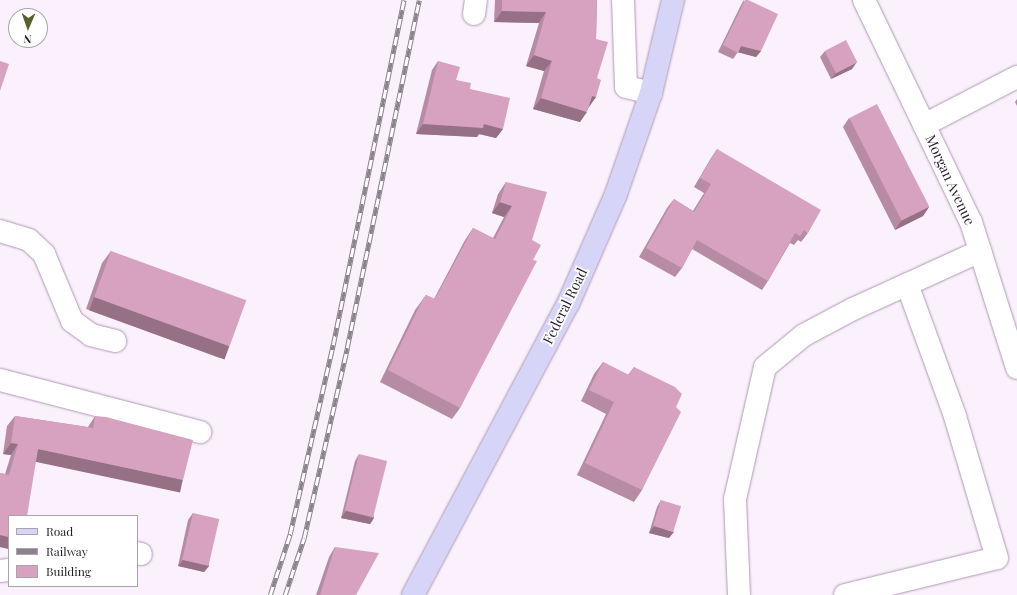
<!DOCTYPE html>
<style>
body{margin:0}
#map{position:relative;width:1017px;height:595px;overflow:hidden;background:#faf1fc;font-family:"Playfair Display",serif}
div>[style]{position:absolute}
.roads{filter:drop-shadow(0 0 1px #af98b4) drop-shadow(0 0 1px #af98b4)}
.minor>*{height:22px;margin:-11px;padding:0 11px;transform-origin:11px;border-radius:11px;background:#fff}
.major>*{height:22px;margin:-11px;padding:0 11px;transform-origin:11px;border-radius:11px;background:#d6d4f7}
.rail>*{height:4.5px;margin-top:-2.25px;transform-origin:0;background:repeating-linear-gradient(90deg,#fff 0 9px,#8b828d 0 18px);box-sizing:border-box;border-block:1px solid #8b828d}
.wall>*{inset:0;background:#b88ba5}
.shaded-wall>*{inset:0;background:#967186;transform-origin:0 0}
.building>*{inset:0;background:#d6a2c0;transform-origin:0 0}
span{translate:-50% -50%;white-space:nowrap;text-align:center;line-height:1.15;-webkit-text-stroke:3.5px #fff;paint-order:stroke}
.street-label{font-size:14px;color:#261d28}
.legend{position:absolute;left:8px;top:515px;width:130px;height:72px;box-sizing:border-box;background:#fff;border:1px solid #a8a5a9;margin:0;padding:5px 7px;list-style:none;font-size:12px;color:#261d28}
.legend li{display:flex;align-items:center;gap:8px;height:20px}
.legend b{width:20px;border:1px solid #a8a5a9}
.north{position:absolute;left:8px;top:8px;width:40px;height:40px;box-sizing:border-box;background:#fff;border:1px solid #a8a5a9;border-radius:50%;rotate:182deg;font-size:11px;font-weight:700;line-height:16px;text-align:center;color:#261d28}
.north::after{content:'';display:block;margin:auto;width:14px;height:18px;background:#5a5f2d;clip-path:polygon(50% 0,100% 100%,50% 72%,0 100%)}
</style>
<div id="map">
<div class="roads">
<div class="minor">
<i style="left:623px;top:0;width:87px;rotate:88deg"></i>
<i style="left:626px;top:87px;width:26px;rotate:13deg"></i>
<i style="left:864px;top:0;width:246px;rotate:64.3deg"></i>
<i style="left:971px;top:222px;width:153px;rotate:72.5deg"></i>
<i style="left:474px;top:14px;width:14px;rotate:-82deg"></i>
<i style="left:924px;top:125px;width:105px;rotate:-27.3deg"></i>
<i style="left:0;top:231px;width:30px;rotate:17deg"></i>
<i style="left:29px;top:240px;width:21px;rotate:43deg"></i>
<i style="left:44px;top:254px;width:73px;rotate:67.3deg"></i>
<i style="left:72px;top:321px;width:24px;rotate:36deg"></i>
<i style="left:91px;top:335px;width:25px;rotate:14deg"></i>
<i style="left:0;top:380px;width:207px;rotate:14.6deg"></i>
<i style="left:137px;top:553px;width:4px;rotate:14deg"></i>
<i style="left:0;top:571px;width:9px;rotate:-6deg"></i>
<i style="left:739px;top:595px;width:96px;rotate:-92.4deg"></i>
<i style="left:735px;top:499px;width:135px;rotate:-77.2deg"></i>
<i style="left:765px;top:367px;width:50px;rotate:-39.4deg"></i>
<i style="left:804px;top:335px;width:55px;rotate:-28deg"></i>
<i style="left:853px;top:309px;width:140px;rotate:-24.5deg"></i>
<i style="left:845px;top:595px;width:156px;rotate:-13.7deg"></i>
<i style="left:997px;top:558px;width:148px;rotate:-106.5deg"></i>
<i style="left:955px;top:416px;width:140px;rotate:-110deg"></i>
</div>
<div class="major">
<i style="left:413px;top:595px;width:330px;rotate:-62deg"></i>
<i style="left:568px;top:304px;width:120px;rotate:-66.4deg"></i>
<i style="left:616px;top:194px;width:107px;rotate:-70.9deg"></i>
<i style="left:651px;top:93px;width:96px;rotate:-76.7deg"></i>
</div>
</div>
<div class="rail">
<i style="left:270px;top:595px;width:64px;rotate:-71.8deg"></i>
<i style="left:290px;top:534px;width:194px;rotate:-77.2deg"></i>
<i style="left:333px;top:345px;width:352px;rotate:-78.4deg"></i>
<i style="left:285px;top:595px;width:60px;rotate:-71.6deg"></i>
<i style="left:304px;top:538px;width:195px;rotate:-77.2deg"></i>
<i style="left:347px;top:348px;width:355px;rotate:-78.3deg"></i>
</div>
<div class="wall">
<i style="clip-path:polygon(495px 0,597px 0,596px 39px,597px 78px,596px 97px,589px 107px,580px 122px,533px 109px,544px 71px,526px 66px,539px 23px,494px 22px)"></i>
<i style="clip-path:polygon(744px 0,761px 51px,756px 57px,738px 52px,733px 59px,718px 52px,741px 5px)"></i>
<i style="clip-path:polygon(825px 51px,852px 69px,831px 79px,820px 57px)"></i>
<i style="clip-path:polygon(438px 61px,456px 80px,470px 89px,503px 129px,496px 138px,479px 134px,477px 137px,416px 134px,432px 70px)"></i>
<i style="clip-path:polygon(1017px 99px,1017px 106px,1015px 102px)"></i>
<i style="clip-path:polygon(849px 118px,929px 207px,923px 216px,895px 230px,843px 127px)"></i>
<i style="clip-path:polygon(717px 149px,808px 233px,801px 242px,798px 240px,794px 245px,790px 243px,768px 281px,762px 290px,692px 249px,682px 268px,675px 277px,639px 257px,667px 208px,674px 199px,693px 211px,704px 193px,694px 187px,711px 158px)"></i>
<i style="clip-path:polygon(506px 182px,532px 240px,533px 260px,460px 408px,452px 419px,380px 382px,415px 310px,426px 295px,434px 299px,465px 240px,473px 228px,493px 238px,504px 217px,492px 213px,498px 194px)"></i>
<i style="clip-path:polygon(111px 251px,229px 346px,220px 358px,86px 309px,102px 263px)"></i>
<i style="clip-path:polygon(603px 362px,628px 375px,634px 367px,676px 407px,642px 490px,634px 502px,577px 475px,606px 414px,581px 401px,594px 374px)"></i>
<i style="clip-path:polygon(15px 416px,88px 427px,95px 416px,183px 480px,175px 491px,36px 461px,9px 549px,0 547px,0 473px,5px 474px,11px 455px,3px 454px,7px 426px)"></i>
<i style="clip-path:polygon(359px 454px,374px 518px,370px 524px,341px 518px,355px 461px)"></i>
<i style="clip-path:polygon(661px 500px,669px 538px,649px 533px,657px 507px)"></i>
<i style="clip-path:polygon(193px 513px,209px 566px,204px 572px,178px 566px,188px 520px)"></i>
<i style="clip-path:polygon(335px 547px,356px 595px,316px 595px,329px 557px)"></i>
</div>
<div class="shaded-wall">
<i style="clip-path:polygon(502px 11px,546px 12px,539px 23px,494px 22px)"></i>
<i style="clip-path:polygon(741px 46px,761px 51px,756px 57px,737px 52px)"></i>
<i style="clip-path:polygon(534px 55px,552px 61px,544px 71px,526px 66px)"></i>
<i style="clip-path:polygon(857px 62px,852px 69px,831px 79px,836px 73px)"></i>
<i style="clip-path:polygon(592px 96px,596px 97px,588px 108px)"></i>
<i style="clip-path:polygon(541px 98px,587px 112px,580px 122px,533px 109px)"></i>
<i style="clip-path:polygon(423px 124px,484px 124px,503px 129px,496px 138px,479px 134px,477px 137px,416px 134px)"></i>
<i style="clip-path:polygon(500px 202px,512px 206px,504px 217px,492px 213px)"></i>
<i style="clip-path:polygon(929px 207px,923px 216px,895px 230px,901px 221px)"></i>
<i style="left:94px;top:297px;width:144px;height:14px;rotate:20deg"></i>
<i style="clip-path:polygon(11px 443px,18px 444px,11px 455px,3px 454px)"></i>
<i style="left:38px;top:449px;width:148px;height:13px;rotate:12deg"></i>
<i style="clip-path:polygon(346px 511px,374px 518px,370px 524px,341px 518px)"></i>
<i style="clip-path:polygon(654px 526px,674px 532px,669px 538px,649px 533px)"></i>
<i style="clip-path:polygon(0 535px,9px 537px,9px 549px,0 547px)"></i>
<i style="clip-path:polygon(183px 560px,209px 566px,204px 572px,178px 566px)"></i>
</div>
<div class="building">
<i style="clip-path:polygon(502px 0,597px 0,596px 39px,608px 42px,597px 78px,601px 80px,596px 97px,592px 96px,587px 112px,541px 98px,552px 61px,534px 55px,546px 12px,502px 11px)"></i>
<i style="clip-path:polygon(745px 0,748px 0,778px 14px,761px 51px,741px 46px,738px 53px,723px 45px)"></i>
<i style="left:846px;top:40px;width:25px;height:24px;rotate:63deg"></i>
<i style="clip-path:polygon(0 61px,9px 64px,0 91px)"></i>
<i style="clip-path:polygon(438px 61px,460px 67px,456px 80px,471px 83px,470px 89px,510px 98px,503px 129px,484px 124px,483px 128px,423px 124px)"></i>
<i style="left:877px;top:104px;width:115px;height:31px;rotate:63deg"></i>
<i style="clip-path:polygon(717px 149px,821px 210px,808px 233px,804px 230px,800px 236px,795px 233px,768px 281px,697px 240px,682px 268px,646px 248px,674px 199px,694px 212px,711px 184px,700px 178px)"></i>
<i style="clip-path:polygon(506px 182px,547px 192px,532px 240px,541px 245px,533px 260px,537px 261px,460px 408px,388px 370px,423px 299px,426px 295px,435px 299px,473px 228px,495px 239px,512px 206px,500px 202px)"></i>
<i style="left:111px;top:251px;width:144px;height:49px;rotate:20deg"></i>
<i style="clip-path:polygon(603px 362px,629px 375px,634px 367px,675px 387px,682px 394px,676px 407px,681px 412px,642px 490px,585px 463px,614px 402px,589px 390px)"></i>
<i style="clip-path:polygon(15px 416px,93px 428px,95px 416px,106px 417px,193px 440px,183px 480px,38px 449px,27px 516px,9px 516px,9px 537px,0 535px,0 473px,9px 475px,18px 444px,11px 443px)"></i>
<i style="left:359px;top:454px;width:29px;height:58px;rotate:14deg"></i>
<i style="left:661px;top:500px;width:21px;height:27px;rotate:17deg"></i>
<i style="left:193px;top:513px;width:27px;height:48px;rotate:13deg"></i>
<i style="clip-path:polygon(335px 547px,379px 553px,356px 595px,320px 595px)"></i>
</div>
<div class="street-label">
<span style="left:950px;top:180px;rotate:65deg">Morgan Avenue</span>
<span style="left:565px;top:306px;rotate:-64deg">Federal Road</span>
</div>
<ul class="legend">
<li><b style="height:5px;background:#d6d4f7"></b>Road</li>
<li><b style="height:5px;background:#8b828d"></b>Railway</li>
<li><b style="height:11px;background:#d6a2c0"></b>Building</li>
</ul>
<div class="north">N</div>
</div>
